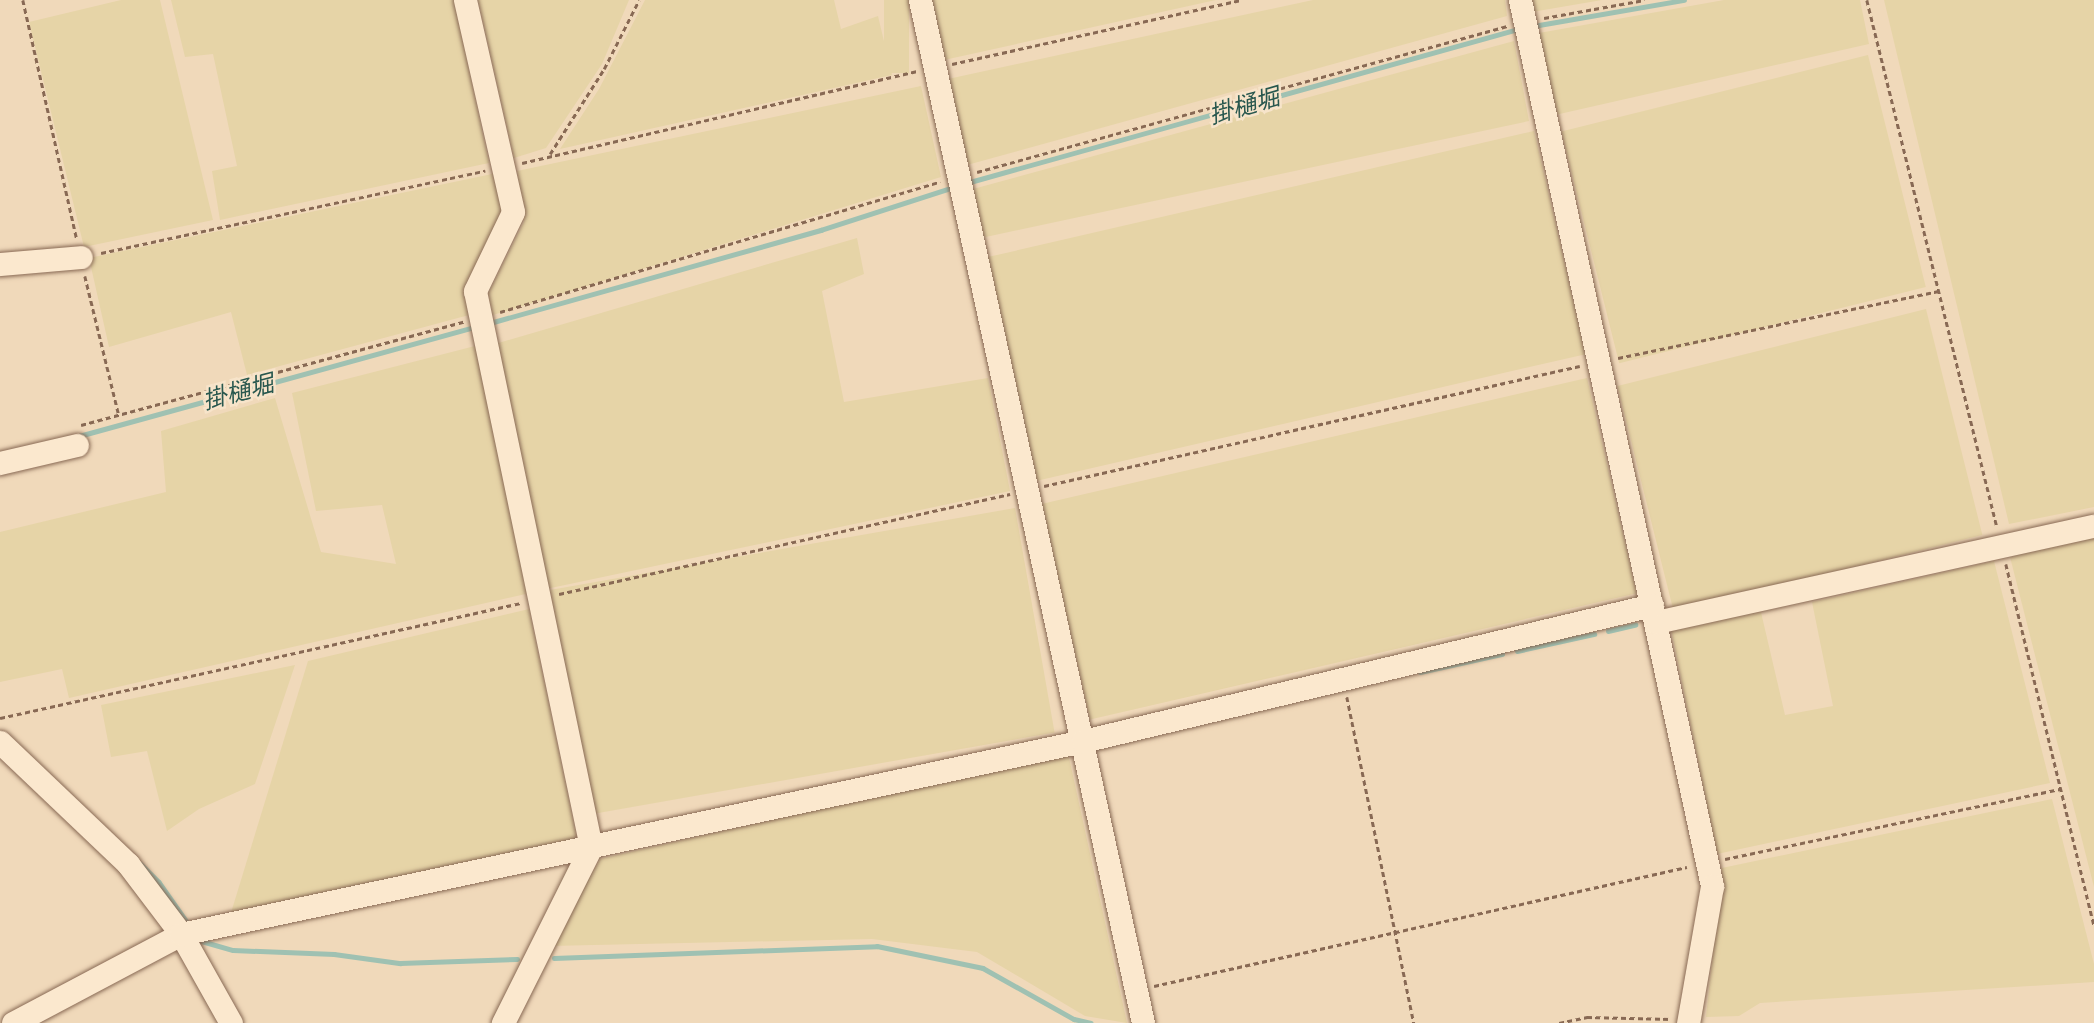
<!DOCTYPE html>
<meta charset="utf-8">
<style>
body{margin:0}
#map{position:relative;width:2094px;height:1023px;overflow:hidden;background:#f0d9ba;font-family:Lora,"Noto Sans JP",serif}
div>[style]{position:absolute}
.farmland>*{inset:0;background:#e6d4a7;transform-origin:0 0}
.stream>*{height:4.5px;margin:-2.25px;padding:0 2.25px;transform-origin:2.25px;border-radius:2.25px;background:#9fc1b2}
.path>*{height:2.5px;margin-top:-1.25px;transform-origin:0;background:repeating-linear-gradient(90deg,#886954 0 5px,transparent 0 8.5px)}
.roads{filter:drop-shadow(0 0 2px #886954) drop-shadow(0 0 2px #886954)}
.minor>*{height:23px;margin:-11.5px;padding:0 11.5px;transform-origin:11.5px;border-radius:11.5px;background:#fbe8ce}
span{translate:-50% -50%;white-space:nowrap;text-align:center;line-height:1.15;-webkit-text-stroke:5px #f7e4ca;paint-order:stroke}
.water-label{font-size:24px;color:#28574e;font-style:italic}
</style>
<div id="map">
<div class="farmland">
<i style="clip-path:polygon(121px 0,160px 0,213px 220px,84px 247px,29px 22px)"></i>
<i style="clip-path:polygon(171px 0,454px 0,489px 163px,220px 220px,212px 171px,237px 166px,213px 54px,185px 57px)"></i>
<i style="clip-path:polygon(478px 0,629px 0,602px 64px,546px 148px,514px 158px)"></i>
<i style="clip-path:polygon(645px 0,834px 0,841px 29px,878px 16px,892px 75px,560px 149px,599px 89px)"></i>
<i style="left:884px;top:0;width:25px;height:73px"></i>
<i style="clip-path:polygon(931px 0,1216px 0,944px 60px)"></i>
<i style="clip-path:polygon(1313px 0,1505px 0,1507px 16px,967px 165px,948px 79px)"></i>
<i style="clip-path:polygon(1529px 0,1602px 0,1532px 12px)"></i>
<i style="clip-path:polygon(1724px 0,1860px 0,1869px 44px,1555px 115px,1539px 33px)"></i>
<i style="clip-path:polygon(1884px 0,2094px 0,2094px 507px,2009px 524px)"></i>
<i style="clip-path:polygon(1514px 41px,1529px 121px,981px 238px,973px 189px)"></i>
<i style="left:1868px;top:55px;width:239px;height:316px;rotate:76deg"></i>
<i style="clip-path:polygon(921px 86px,941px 177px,493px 315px,488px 294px,524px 222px,517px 171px)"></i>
<i style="left:1534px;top:131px;width:229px;height:564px;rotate:77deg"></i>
<i style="clip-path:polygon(497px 173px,507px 212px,465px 285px,469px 315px,247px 375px,231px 312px,109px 347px,89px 258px)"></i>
<i style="clip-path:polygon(857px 238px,864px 274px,822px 291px,844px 402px,988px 378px,1010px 491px,546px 589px,495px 344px)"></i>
<i style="left:1926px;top:309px;width:233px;height:318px;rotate:76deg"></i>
<i style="clip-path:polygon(475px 346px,530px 593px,69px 698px,62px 669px,0 682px,0 532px,166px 492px,161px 431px,275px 398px,321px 552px,396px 564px,382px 505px,316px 511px,292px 393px)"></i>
<i style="left:1587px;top:378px;width:221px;height:561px;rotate:77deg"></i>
<i style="left:1015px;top:508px;width:228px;height:472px;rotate:80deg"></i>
<i style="clip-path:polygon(2094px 536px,2094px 887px,2010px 557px)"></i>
<i style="clip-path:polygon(1994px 561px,2050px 783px,1717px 854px,1671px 628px,1760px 608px,1785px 715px,1833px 706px,1812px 602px)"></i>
<i style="clip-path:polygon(529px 609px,577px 839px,230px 916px,308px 661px)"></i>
<i style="clip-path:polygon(295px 665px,255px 784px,199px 809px,167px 831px,147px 751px,111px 757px,101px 705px)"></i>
<i style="clip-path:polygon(1068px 753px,1127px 1023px,1085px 1016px,977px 952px,872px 939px,549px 946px,600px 859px)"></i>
<i style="clip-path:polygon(2052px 799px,2094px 964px,2094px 982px,1760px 1003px,1739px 1016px,1706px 1017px,1722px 868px)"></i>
</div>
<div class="stream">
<i style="left:1539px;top:25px;width:147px;rotate:-9.8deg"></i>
<i style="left:970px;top:182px;width:569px;rotate:-15.6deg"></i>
<i style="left:490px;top:323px;width:344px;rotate:-15.7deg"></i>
<i style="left:821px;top:230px;width:137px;rotate:-17.9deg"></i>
<i style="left:79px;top:436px;width:411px;rotate:-15.4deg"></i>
<i style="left:1608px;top:631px;width:28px;rotate:-13deg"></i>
<i style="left:1517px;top:651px;width:79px;rotate:-12.4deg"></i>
<i style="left:1420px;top:672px;width:84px;rotate:-12.4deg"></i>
<i style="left:141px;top:864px;width:25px;rotate:45deg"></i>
<i style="left:159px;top:882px;width:49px;rotate:55deg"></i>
<i style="left:198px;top:940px;width:36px;rotate:16deg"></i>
<i style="left:233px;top:950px;width:101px;rotate:2.3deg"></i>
<i style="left:334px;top:954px;width:67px;rotate:7.8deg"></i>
<i style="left:400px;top:963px;width:117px;rotate:-2deg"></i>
<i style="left:554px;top:958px;width:323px;rotate:-2.1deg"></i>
<i style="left:877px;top:946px;width:108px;rotate:11.7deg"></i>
<i style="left:983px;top:968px;width:104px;rotate:29.3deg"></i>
<i style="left:1074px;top:1019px;width:17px;rotate:13deg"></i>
</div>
<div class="path">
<i style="left:23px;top:0;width:245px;rotate:77.3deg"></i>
<i style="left:1867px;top:0;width:543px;rotate:76.14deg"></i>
<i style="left:1544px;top:18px;width:102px;rotate:-10.2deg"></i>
<i style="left:952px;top:64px;width:296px;rotate:-12.5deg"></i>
<i style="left:550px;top:154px;width:101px;rotate:-57.6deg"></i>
<i style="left:604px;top:69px;width:77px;rotate:-63.1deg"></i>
<i style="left:522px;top:163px;width:407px;rotate:-13.1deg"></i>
<i style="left:977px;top:172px;width:550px;rotate:-15.4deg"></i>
<i style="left:101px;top:253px;width:393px;rotate:-12.1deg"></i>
<i style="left:85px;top:276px;width:144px;rotate:76.3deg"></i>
<i style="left:500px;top:312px;width:459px;rotate:-16.5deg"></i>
<i style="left:1618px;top:358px;width:329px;rotate:-11.8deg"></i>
<i style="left:81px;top:425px;width:397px;rotate:-15.1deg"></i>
<i style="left:1044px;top:486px;width:549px;rotate:-12.62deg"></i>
<i style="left:2006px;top:564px;width:372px;rotate:76.3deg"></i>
<i style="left:559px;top:594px;width:462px;rotate:-12.5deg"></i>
<i style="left:1347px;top:697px;width:333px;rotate:78.4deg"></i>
<i style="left:0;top:718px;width:534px;rotate:-12.45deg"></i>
<i style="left:1725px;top:859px;width:342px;rotate:-11.8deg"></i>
<i style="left:1154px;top:986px;width:546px;rotate:-12.59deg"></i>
<i style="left:1559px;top:1023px;width:29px;rotate:-12deg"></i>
<i style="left:1587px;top:1017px;width:84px;rotate:1.4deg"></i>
</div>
<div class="roads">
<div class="minor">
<i style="left:465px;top:0;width:217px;rotate:77.2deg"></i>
<i style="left:513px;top:212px;width:88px;rotate:115.7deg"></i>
<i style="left:475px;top:291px;width:568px;rotate:78.22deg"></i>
<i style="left:591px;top:847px;width:197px;rotate:116.6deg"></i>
<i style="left:920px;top:0;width:1047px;rotate:77.7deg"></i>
<i style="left:1520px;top:0;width:907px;rotate:77.77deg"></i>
<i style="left:1712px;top:886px;width:139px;rotate:99.9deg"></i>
<i style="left:0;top:264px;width:81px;rotate:-4.9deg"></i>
<i style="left:0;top:463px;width:79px;rotate:-13.2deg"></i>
<i style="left:1656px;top:622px;width:448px;rotate:-12.4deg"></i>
<i style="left:0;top:742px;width:177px;rotate:43.6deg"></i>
<i style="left:128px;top:864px;width:88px;rotate:52.9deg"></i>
<i style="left:181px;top:934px;width:102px;rotate:60.7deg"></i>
<i style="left:13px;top:1023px;width:190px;rotate:-27.9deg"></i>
<i style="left:181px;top:934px;width:922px;rotate:-12.08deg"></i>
<i style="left:1083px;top:741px;width:585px;rotate:-13.44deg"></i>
</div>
</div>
<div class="water-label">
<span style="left:1244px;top:106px;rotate:-16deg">掛樋堀</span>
<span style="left:238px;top:392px;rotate:-15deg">掛樋堀</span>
</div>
</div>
